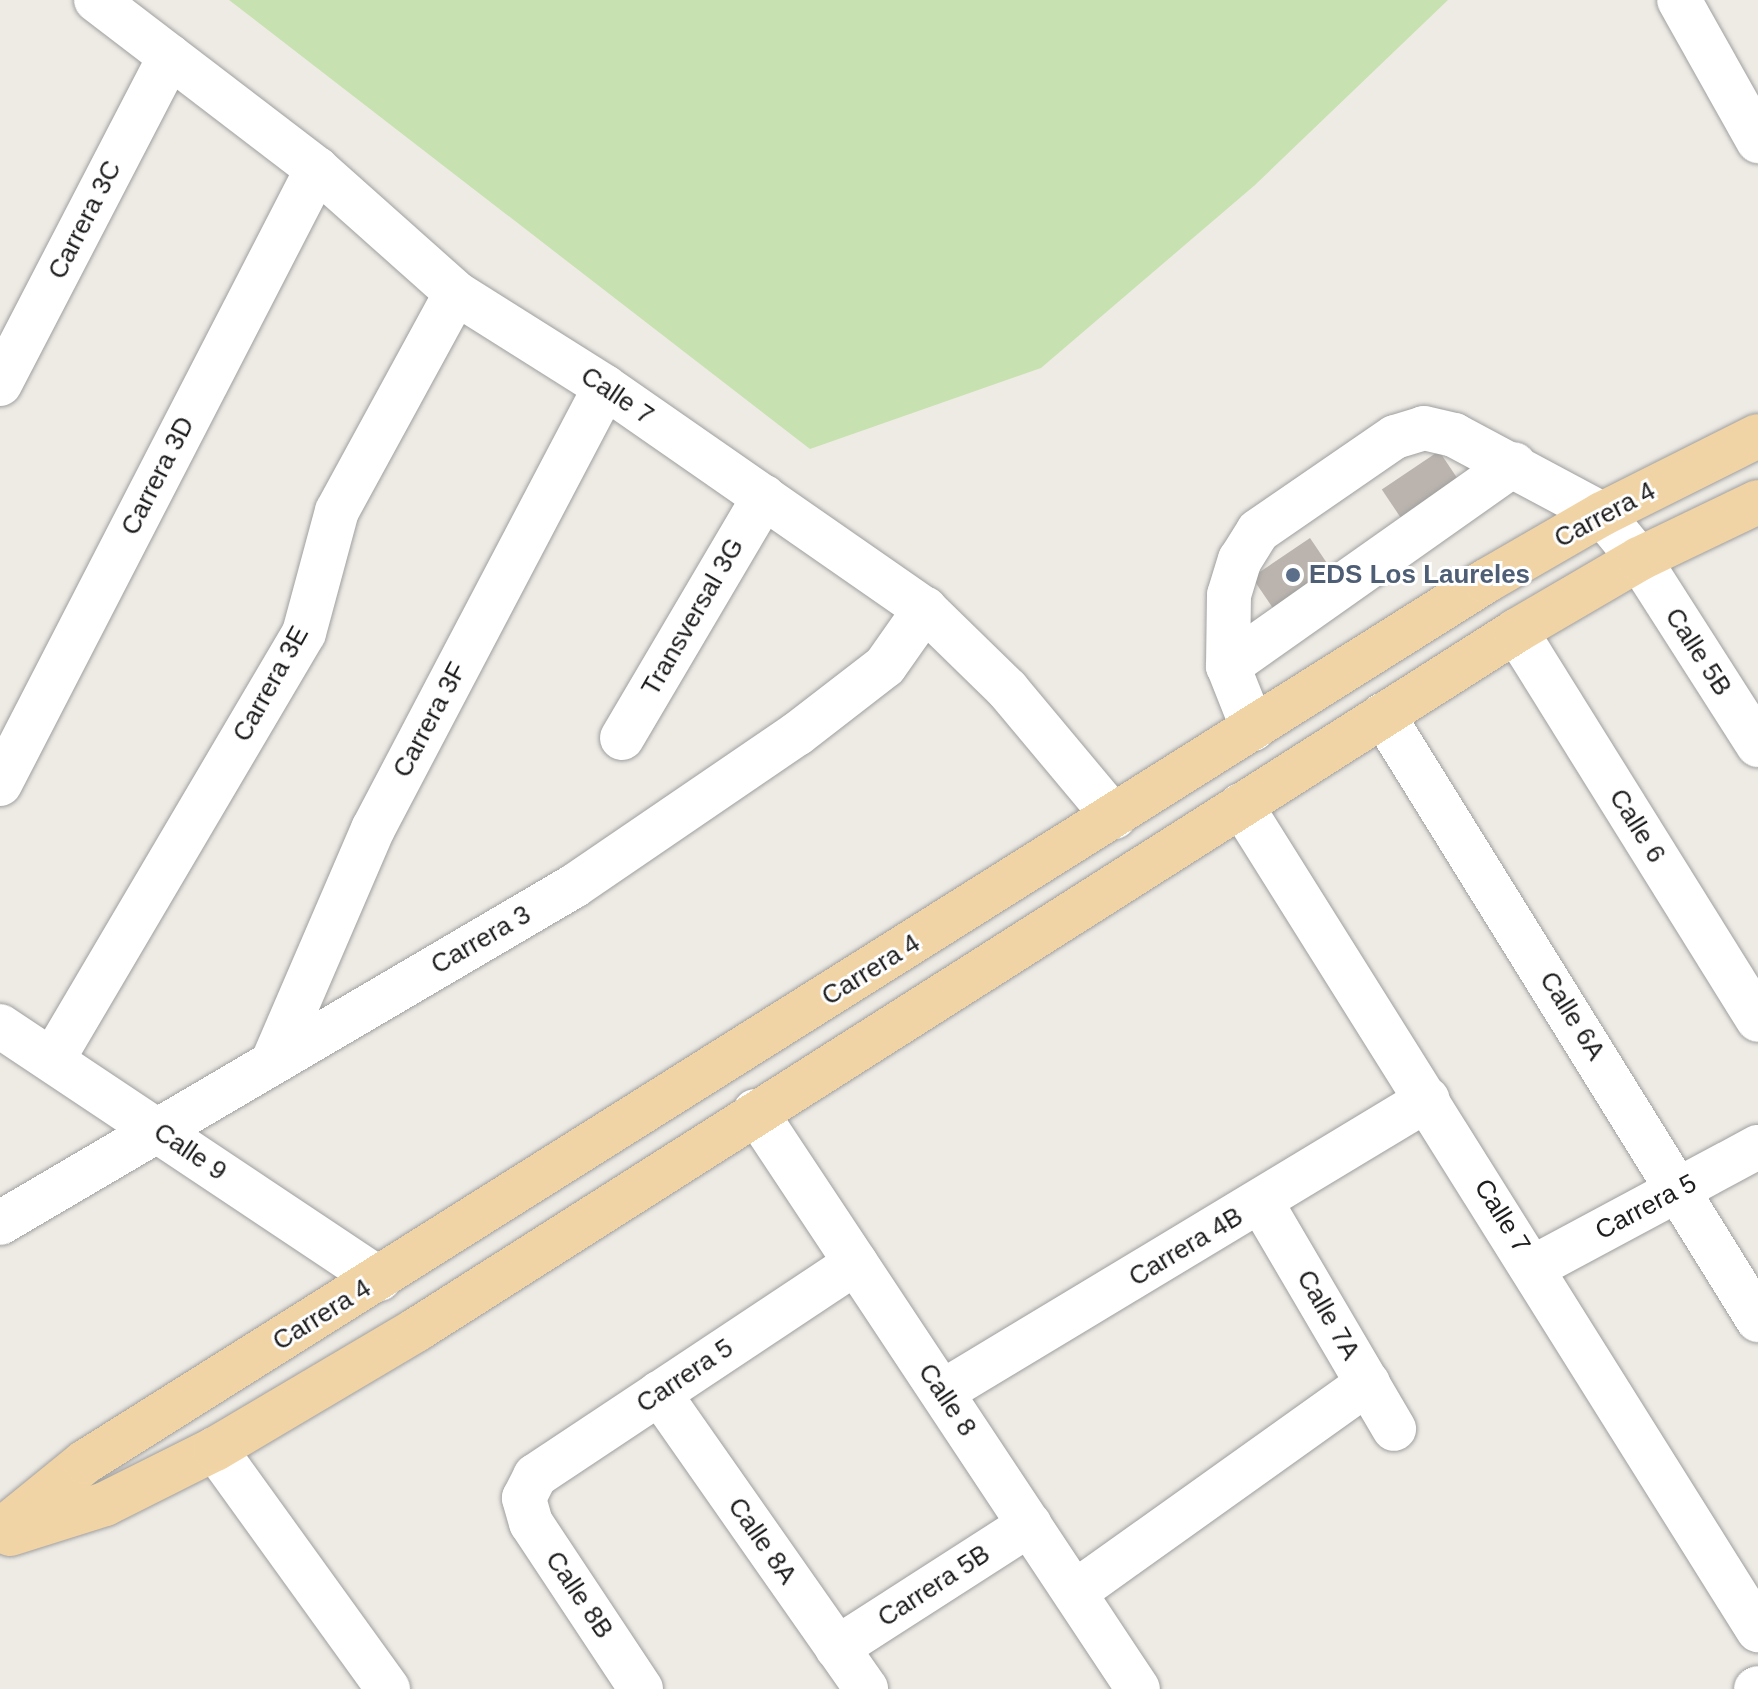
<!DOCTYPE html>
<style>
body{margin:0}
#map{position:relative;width:1758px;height:1689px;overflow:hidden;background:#eeebe5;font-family:Arial,sans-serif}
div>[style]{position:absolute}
.grass>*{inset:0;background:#c7e2b0}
.building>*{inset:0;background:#bbb4ae;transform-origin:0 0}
.roads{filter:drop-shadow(0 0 2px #9f9f9f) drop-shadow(0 0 2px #9f9f9f)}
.minor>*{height:44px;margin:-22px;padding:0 22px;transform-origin:22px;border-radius:22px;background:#fff}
.major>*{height:44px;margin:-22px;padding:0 22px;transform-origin:22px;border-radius:22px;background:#f1d4a6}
.dots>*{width:22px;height:22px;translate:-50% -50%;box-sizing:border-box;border:4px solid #fff;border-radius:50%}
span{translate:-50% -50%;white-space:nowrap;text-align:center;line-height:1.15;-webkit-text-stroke:6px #fff;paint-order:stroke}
.street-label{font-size:26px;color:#1e1e1e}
.service-label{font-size:26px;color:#4e5e75;font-weight:700}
.left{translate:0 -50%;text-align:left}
</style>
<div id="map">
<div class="grass">
<i style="clip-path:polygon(229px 0,1448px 0,1255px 185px,1041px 368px,810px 449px)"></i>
</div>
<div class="building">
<i style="left:1439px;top:451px;width:40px;height:69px;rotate:56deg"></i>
<i style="left:1310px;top:538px;width:42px;height:70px;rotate:56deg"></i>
</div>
<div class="roads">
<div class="minor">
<i style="left:96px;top:0;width:278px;rotate:37.4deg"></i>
<i style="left:317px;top:169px;width:186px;rotate:41.7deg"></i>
<i style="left:456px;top:293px;width:176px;rotate:32.2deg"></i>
<i style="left:605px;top:387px;width:389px;rotate:34.8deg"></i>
<i style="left:925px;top:609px;width:115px;rotate:44.3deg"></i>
<i style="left:1007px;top:689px;width:167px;rotate:50.1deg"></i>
<i style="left:1679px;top:0;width:162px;rotate:60.7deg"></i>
<i style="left:0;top:384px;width:369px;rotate:-62.6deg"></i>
<i style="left:1516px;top:631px;width:458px;rotate:58.1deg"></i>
<i style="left:1228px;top:666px;width:350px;rotate:-35.2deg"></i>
<i style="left:1383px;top:715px;width:712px;rotate:58.21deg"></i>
<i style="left:1253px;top:729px;width:68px;rotate:-111.6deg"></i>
<i style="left:1228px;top:666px;width:71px;rotate:-89.2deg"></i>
<i style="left:1229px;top:595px;width:37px;rotate:-73deg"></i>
<i style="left:1240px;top:560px;width:34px;rotate:-58deg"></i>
<i style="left:1258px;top:531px;width:166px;rotate:-34.5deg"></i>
<i style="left:1395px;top:437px;width:30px;rotate:-17deg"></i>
<i style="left:1424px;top:428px;width:31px;rotate:13deg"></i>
<i style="left:1454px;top:435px;width:168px;rotate:28.1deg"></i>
<i style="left:1602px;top:514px;width:58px;rotate:50.6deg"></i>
<i style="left:1639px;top:559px;width:221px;rotate:57.4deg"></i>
<i style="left:622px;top:738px;width:280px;rotate:-59.5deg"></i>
<i style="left:0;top:784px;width:692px;rotate:-62.73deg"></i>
<i style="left:1241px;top:805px;width:974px;rotate:57.93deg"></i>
<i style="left:0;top:1026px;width:456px;rotate:33.7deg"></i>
<i style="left:53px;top:1059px;width:494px;rotate:-59.5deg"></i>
<i style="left:304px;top:633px;width:126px;rotate:-74.9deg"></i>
<i style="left:337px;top:511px;width:248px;rotate:-61.4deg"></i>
<i style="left:273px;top:1061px;width:253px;rotate:-66.7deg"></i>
<i style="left:373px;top:829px;width:499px;rotate:-62.3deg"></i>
<i style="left:755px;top:1111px;width:693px;rotate:56.47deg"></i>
<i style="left:1261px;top:1202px;width:263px;rotate:59.6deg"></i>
<i style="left:0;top:1223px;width:666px;rotate:-30.42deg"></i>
<i style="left:574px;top:886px;width:270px;rotate:-34.3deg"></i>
<i style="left:797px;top:734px;width:111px;rotate:-37.7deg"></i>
<i style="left:885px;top:666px;width:70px;rotate:-54.9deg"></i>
<i style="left:1534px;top:1267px;width:254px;rotate:-28.2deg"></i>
<i style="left:942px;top:1392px;width:567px;rotate:-31.08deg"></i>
<i style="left:659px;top:1393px;width:361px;rotate:55deg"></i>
<i style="left:215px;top:1449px;width:296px;rotate:54.2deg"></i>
<i style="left:1075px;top:1592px;width:360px;rotate:-35.5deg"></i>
<i style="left:837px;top:1648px;width:229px;rotate:-32.7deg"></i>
<i style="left:641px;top:1689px;width:199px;rotate:-123.5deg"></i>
<i style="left:531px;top:1523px;width:26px;rotate:-106deg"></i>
<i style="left:524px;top:1498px;width:25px;rotate:-63deg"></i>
<i style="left:535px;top:1476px;width:385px;rotate:-33.6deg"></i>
<i style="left:1756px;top:1689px;width:2px;rotate:-27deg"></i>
</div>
<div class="major">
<i style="left:0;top:1531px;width:109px;rotate:-39.1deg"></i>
<i style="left:85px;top:1462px;width:1655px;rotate:-32.16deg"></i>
<i style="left:1486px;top:581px;width:134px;rotate:-30deg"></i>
<i style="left:1602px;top:514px;width:174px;rotate:-26.6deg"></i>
<i style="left:10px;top:1534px;width:100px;rotate:-17.5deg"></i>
<i style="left:105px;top:1504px;width:123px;rotate:-26.6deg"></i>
<i style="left:215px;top:1449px;width:234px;rotate:-30.6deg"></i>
<i style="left:416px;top:1330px;width:1303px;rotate:-32.43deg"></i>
<i style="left:1516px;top:631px;width:143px;rotate:-30.3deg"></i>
<i style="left:1639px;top:559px;width:132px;rotate:-25.6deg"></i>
</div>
</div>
<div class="dots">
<i style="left:1293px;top:575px;background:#5c6f8a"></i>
</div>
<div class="street-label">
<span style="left:85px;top:220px;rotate:-63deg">Carrera 3C</span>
<span style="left:617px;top:396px;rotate:34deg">Calle 7</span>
<span style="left:158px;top:476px;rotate:-63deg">Carrera 3D</span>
<span style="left:1605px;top:515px;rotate:-28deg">Carrera 4</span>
<span style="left:693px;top:617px;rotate:-60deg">Transversal 3G</span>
<span style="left:1698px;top:652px;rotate:57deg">Calle 5B</span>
<span style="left:271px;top:684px;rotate:-61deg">Carrera 3E</span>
<span style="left:430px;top:720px;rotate:-62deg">Carrera 3F</span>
<span style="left:1637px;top:826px;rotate:58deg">Calle 6</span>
<span style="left:481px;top:940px;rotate:-30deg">Carrera 3</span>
<span style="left:871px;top:970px;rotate:-32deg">Carrera 4</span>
<span style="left:1572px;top:1016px;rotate:58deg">Calle 6A</span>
<span style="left:190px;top:1152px;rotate:34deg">Calle 9</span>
<span style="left:1646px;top:1207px;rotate:-28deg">Carrera 5</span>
<span style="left:1502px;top:1216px;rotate:58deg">Calle 7</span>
<span style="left:1186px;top:1247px;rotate:-31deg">Carrera 4B</span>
<span style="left:322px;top:1315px;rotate:-32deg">Carrera 4</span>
<span style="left:1328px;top:1315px;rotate:60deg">Calle 7A</span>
<span style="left:685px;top:1376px;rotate:-34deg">Carrera 5</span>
<span style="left:947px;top:1400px;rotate:56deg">Calle 8</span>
<span style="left:762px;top:1541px;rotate:55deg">Calle 8A</span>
<span style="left:934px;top:1586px;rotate:-33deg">Carrera 5B</span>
<span style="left:579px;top:1595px;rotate:56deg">Calle 8B</span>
</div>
<div class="service-label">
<span class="left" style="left:1309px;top:575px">EDS Los Laureles</span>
</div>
</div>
